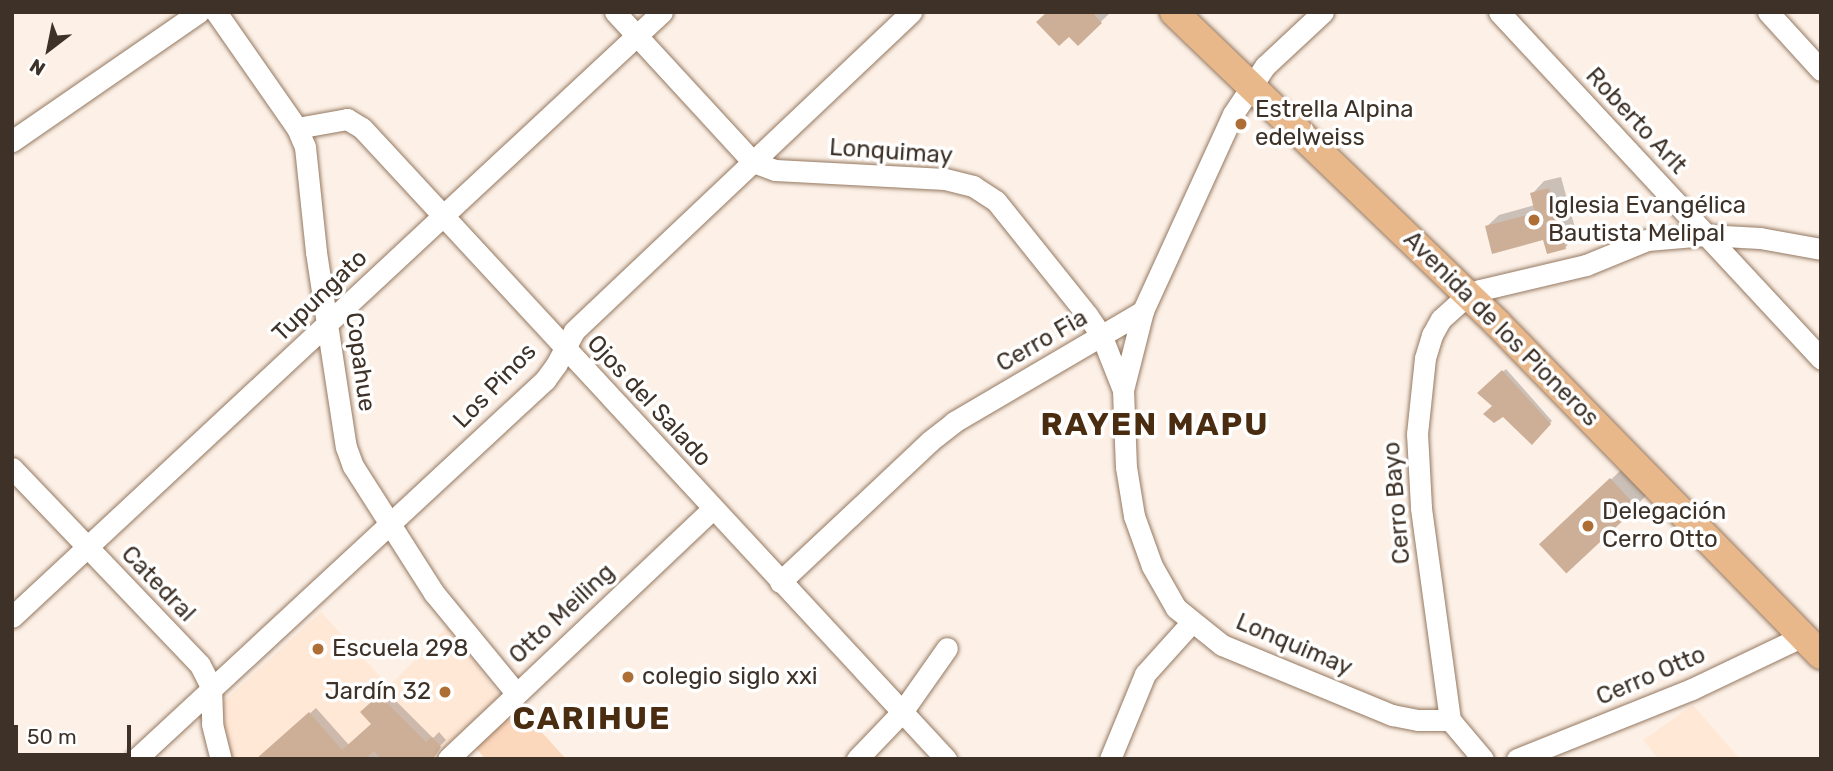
<!DOCTYPE html>
<meta charset="utf-8">
<style>
body{margin:0}
#map{position:relative;width:1833px;height:771px;overflow:hidden;background:#fdf1e7;font-family:Rubik,sans-serif}
div>[style]{position:absolute}
.built>*{inset:0;background:#ffe8d6}
.green>*{inset:0;background:#fbd7bb}
.shadow>*{inset:0;background:#0003;transform-origin:0 0}
.building>*{inset:0;background:#cdaf97;transform-origin:0 0}
.roads{filter:drop-shadow(0 0 2px #947861) drop-shadow(0 0 2px #947861)}
.minor>*{height:21px;margin:-10.5px;padding:0 10.5px;transform-origin:10.5px;border-radius:10.5px;background:#fff}
.major>*{height:28px;margin:-14px;padding:0 14px;transform-origin:14px;border-radius:14px;background:#e8b88b}
.dots>*{width:19px;height:19px;translate:-50% -50%;box-sizing:border-box;border:4px solid #fff;border-radius:50%}
span{translate:-50% -50%;white-space:nowrap;text-align:center;line-height:1.15;-webkit-text-stroke:7px #fff;paint-order:stroke}
.poi-label{font-size:24px;color:#3e3228}
.left{translate:0 -50%;text-align:left}
.right{translate:-100% -50%;text-align:right}
.street-label{font-size:24px;color:#3e3228}
.district-label{font-size:32px;color:#4a2c11;font-weight:700;letter-spacing:2px}
.frame{position:absolute;inset:0;border:14px solid #3e3228;pointer-events:none}
.north{position:absolute;left:14px;top:14px;width:70px;height:70px;-webkit-text-stroke:5px #fff;paint-order:stroke;rotate:212deg;font-size:19px;font-weight:700;line-height:28px;text-align:center;color:#3e3228}
.north::after{content:'';display:block;margin:auto;width:24px;height:32px;background:#3e3228;clip-path:polygon(50% 0,100% 100%,50% 72%,0 100%)}
.scale{position:absolute;left:14px;top:725px;width:117px;height:32px;box-sizing:border-box;border:4px solid #3e3228;border-top:0;padding-left:9px;font-size:21px;line-height:24px;white-space:nowrap;color:#3e3228;-webkit-text-stroke:5px #fff;paint-order:stroke}
</style>
<div id="map">
<div class="built">
<i style="clip-path:polygon(321px 612px,389px 686px,448px 626px,501px 698px,444px 759px,229px 759px,220px 724px,224px 701px)"></i>
<i style="clip-path:polygon(1693px 705px,1740px 759px,1658px 759px,1643px 740px)"></i>
</div>
<div class="green">
<i style="clip-path:polygon(507px 717px,516px 727px,528px 717px,566px 759px,481px 759px,483px 756px,474px 746px)"></i>
</div>
<div class="shadow">
<i style="clip-path:polygon(1048px 12px,1109px 12px,1110px 13px,1078px 44px)"></i>
<i style="clip-path:polygon(1561px 177px,1577px 235px,1565px 248px,1544px 238px,1486px 227px,1499px 215px,1535px 205px,1532px 194px,1544px 181px)"></i>
<i style="clip-path:polygon(1506px 369px,1552px 421px,1532px 443px,1480px 393px)"></i>
<i style="left:1622px;top:469px;width:36px;height:110px;rotate:46deg"></i>
<i style="clip-path:polygon(386px 691px,433px 738px,439px 732px,446px 740px,427px 759px,259px 759px,316px 708px,349px 745px,373px 724px,363px 712px)"></i>
</div>
<div class="building">
<i style="clip-path:polygon(1047px 12px,1092px 12px,1102px 23px,1078px 46px,1069px 37px,1059px 46px,1036px 22px)"></i>
<i style="clip-path:polygon(1549px 188px,1566px 249px,1547px 254px,1543px 240px,1492px 254px,1485px 226px,1535px 213px,1530px 193px)"></i>
<i style="clip-path:polygon(1502px 370px,1551px 424px,1532px 445px,1503px 417px,1494px 423px,1483px 414px,1492px 406px,1477px 393px)"></i>
<i style="left:1610px;top:478px;width:40px;height:97px;rotate:47deg"></i>
<i style="clip-path:polygon(379px 695px,426px 742px,432px 737px,441px 747px,435px 756px,432px 759px,381px 759px,374px 751px,365px 759px,256px 759px,309px 712px,342px 750px,371px 724px,360px 712px)"></i>
</div>
<div class="roads">
<div class="minor">
<i style="left:216px;top:12px;width:141px;rotate:55.1deg"></i>
<i style="left:297px;top:128px;width:21px;rotate:67deg"></i>
<i style="left:305px;top:147px;width:106px;rotate:84deg"></i>
<i style="left:316px;top:252px;width:197px;rotate:81.3deg"></i>
<i style="left:346px;top:447px;width:20px;rotate:70deg"></i>
<i style="left:353px;top:466px;width:151px;rotate:57.5deg"></i>
<i style="left:434px;top:593px;width:129px;rotate:50.6deg"></i>
<i style="left:615px;top:12px;width:204px;rotate:47.4deg"></i>
<i style="left:753px;top:162px;width:23px;rotate:20deg"></i>
<i style="left:775px;top:170px;width:170px;rotate:3deg"></i>
<i style="left:945px;top:179px;width:29px;rotate:14deg"></i>
<i style="left:973px;top:186px;width:27px;rotate:33deg"></i>
<i style="left:996px;top:201px;width:147px;rotate:51.3deg"></i>
<i style="left:1088px;top:316px;width:25px;rotate:56deg"></i>
<i style="left:1102px;top:337px;width:57px;rotate:68.4deg"></i>
<i style="left:1323px;top:12px;width:79px;rotate:137deg"></i>
<i style="left:1265px;top:66px;width:58px;rotate:123.7deg"></i>
<i style="left:1233px;top:114px;width:217px;rotate:114.6deg"></i>
<i style="left:1143px;top:311px;width:81px;rotate:104.2deg"></i>
<i style="left:1123px;top:390px;width:77px;rotate:87.8deg"></i>
<i style="left:1126px;top:467px;width:50px;rotate:80.7deg"></i>
<i style="left:1134px;top:516px;width:53px;rotate:70.2deg"></i>
<i style="left:1152px;top:566px;width:48px;rotate:60.3deg"></i>
<i style="left:1176px;top:608px;width:59px;rotate:38.8deg"></i>
<i style="left:1222px;top:645px;width:184px;rotate:22.4deg"></i>
<i style="left:1392px;top:715px;width:26px;rotate:11deg"></i>
<i style="left:1418px;top:720px;width:32px"></i>
<i style="left:1450px;top:720px;width:51px;rotate:49.8deg"></i>
<i style="left:1499px;top:12px;width:473px;rotate:47.1deg"></i>
<i style="left:1768px;top:12px;width:79px;rotate:47.6deg"></i>
<i style="left:297px;top:128px;width:51px;rotate:-10.2deg"></i>
<i style="left:347px;top:119px;width:17px;rotate:31deg"></i>
<i style="left:362px;top:128px;width:860px;rotate:47.22deg"></i>
<i style="left:12px;top:141px;width:227px;rotate:-34.6deg"></i>
<i style="left:12px;top:468px;width:272px;rotate:46.3deg"></i>
<i style="left:200px;top:665px;width:25px;rotate:63deg"></i>
<i style="left:211px;top:687px;width:37px;rotate:88deg"></i>
<i style="left:212px;top:724px;width:36px;rotate:76deg"></i>
<i style="left:780px;top:582px;width:206px;rotate:-43.2deg"></i>
<i style="left:930px;top:441px;width:31px;rotate:-38deg"></i>
<i style="left:954px;top:422px;width:219px;rotate:-30.4deg"></i>
<i style="left:12px;top:617px;width:888px;rotate:-42.95deg"></i>
<i style="left:1450px;top:720px;width:215px;rotate:-97.8deg"></i>
<i style="left:1421px;top:507px;width:73px;rotate:-93.1deg"></i>
<i style="left:1417px;top:434px;width:76px;rotate:-84deg"></i>
<i style="left:1425px;top:358px;width:24px;rotate:-73deg"></i>
<i style="left:1432px;top:335px;width:18px;rotate:-61deg"></i>
<i style="left:1441px;top:319px;width:36px;rotate:-42deg"></i>
<i style="left:1468px;top:295px;width:13px;rotate:-23deg"></i>
<i style="left:1480px;top:290px;width:109px;rotate:-13.3deg"></i>
<i style="left:1586px;top:265px;width:66px;rotate:-22.3deg"></i>
<i style="left:1647px;top:240px;width:59px;rotate:-4.8deg"></i>
<i style="left:1706px;top:235px;width:54px;rotate:3.2deg"></i>
<i style="left:1760px;top:238px;width:62px;rotate:10.2deg"></i>
<i style="left:136px;top:759px;width:558px;rotate:-42.82deg"></i>
<i style="left:545px;top:380px;width:19px;rotate:-54deg"></i>
<i style="left:556px;top:365px;width:38px;rotate:-62deg"></i>
<i style="left:574px;top:331px;width:464px;rotate:-43.4deg"></i>
<i style="left:448px;top:759px;width:364px;rotate:-43.4deg"></i>
<i style="left:857px;top:759px;width:65px;rotate:-46.2deg"></i>
<i style="left:902px;top:712px;width:78px;rotate:-54.9deg"></i>
<i style="left:1110px;top:759px;width:92px;rotate:-67.6deg"></i>
<i style="left:1145px;top:674px;width:69px;rotate:-48deg"></i>
<i style="left:1517px;top:759px;width:188px;rotate:-21.8deg"></i>
<i style="left:1692px;top:689px;width:123px;rotate:-25.5deg"></i>
</div>
<div class="major">
<i style="left:1174px;top:12px;width:448px;rotate:43.9deg"></i>
<i style="left:1497px;top:323px;width:464px;rotate:45.7deg"></i>
</div>
</div>
<div class="dots">
<i style="left:1241px;top:124px;background:#ae6f36"></i>
<i style="left:1534px;top:220px;background:#ae6f36"></i>
<i style="left:1588px;top:526px;background:#ae6f36"></i>
<i style="left:318px;top:649px;background:#ae6f36"></i>
<i style="left:628px;top:677px;background:#ae6f36"></i>
<i style="left:445px;top:692px;background:#ae6f36"></i>
</div>
<div class="poi-label">
<span class="left" style="left:1255px;top:124px">Estrella Alpina<br>edelweiss</span>
<span class="left" style="left:1548px;top:220px">Iglesia Evangélica<br>Bautista Melipal</span>
<span class="left" style="left:1602px;top:526px">Delegación<br>Cerro Otto</span>
<span class="left" style="left:332px;top:649px">Escuela 298</span>
<span class="left" style="left:642px;top:677px">colegio siglo xxi</span>
<span class="right" style="left:431px;top:692px">Jardín 32</span>
</div>
<div class="street-label">
<span style="left:1636px;top:121px;rotate:47deg">Roberto Arlt</span>
<span style="left:891px;top:152px;rotate:4deg">Lonquimay</span>
<span style="left:320px;top:296px;rotate:-44deg">Tupungato</span>
<span style="left:1501px;top:329px;rotate:45deg">Avenida de los Pioneros</span>
<span style="left:1042px;top:341px;rotate:-30deg">Cerro Fia</span>
<span style="left:360px;top:362px;rotate:82deg">Copahue</span>
<span style="left:495px;top:386px;rotate:-46deg">Los Pinos</span>
<span style="left:649px;top:401px;rotate:47deg">Ojos del Salado</span>
<span style="left:1397px;top:503px;rotate:-95deg">Cerro Bayo</span>
<span style="left:158px;top:584px;rotate:46deg">Catedral</span>
<span style="left:562px;top:614px;rotate:-43deg">Otto Meiling</span>
<span style="left:1294px;top:645px;rotate:23deg">Lonquimay</span>
<span style="left:1651px;top:676px;rotate:-23deg">Cerro Otto</span>
</div>
<div class="district-label">
<span style="left:1155px;top:424px">RAYEN MAPU</span>
<span style="left:592px;top:718px">CARIHUE</span>
</div>
<div class="frame"></div>
<div class="north">N</div>
<div class="scale">50 m</div>
</div>
